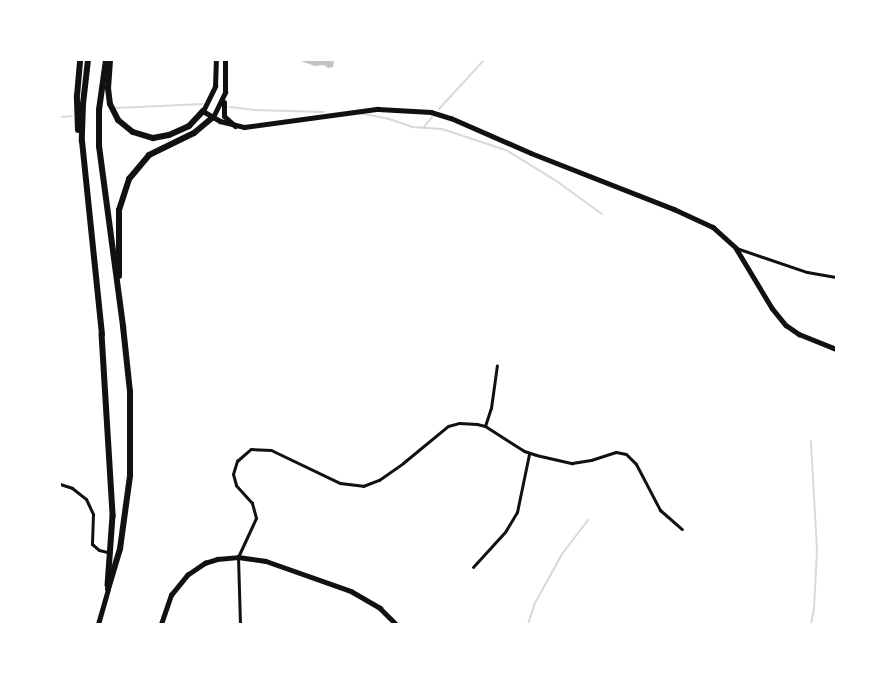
<!DOCTYPE html>
<style>
body{margin:0}
#map{position:relative;width:896px;height:684px;overflow:hidden;background:#fff;font-family:Signika,sans-serif}
div>[style]{position:absolute}
.stream>*{height:2px;margin:-1px;padding:0 1px;transform-origin:1px;border-radius:1px;background:#d9d9d9}
.building>*{inset:0;background:#c4c4c4}
.minor>*{height:3px;margin:-1.5px;padding:0 1.5px;transform-origin:1.5px;border-radius:1.5px;background:#111}
.tertiary>*{height:4.5px;margin:-2.25px;padding:0 2.25px;transform-origin:2.25px;border-radius:2.25px;background:#111}
.primary>*{height:5px;margin:-2.5px;padding:0 2.5px;transform-origin:2.5px;border-radius:2.5px;background:#111}
.trunk>*{height:5.5px;margin:-2.75px;padding:0 2.75px;transform-origin:2.75px;border-radius:2.75px;background:#111}
.motorway>*{height:6px;margin:-3px;padding:0 3px;transform-origin:3px;border-radius:3px;background:#111}
span{translate:-50% -50%;white-space:nowrap;text-align:center;line-height:1.15;-webkit-text-stroke:5px #fff;paint-order:stroke}
.frame{position:absolute;inset:0;border:61px solid #fff;pointer-events:none}
</style>
<div id="map">
<div class="stream">
<i style="left:230px;top:107px;width:25px;rotate:7deg"></i>
<i style="left:255px;top:110px;width:69px;rotate:1.7deg"></i>
<i style="left:116px;top:108px;width:87px;rotate:-2.6deg"></i>
<i style="left:439px;top:109px;width:67px;rotate:-47.4deg"></i>
<i style="left:359px;top:113px;width:31px;rotate:11deg"></i>
<i style="left:389px;top:119px;width:24px;rotate:19deg"></i>
<i style="left:412px;top:127px;width:30px;rotate:4deg"></i>
<i style="left:442px;top:129px;width:67px;rotate:18.2deg"></i>
<i style="left:506px;top:150px;width:57px;rotate:31.5deg"></i>
<i style="left:555px;top:180px;width:58px;rotate:35.9deg"></i>
<i style="left:60px;top:117px;width:12px;rotate:-5deg"></i>
<i style="left:424px;top:127px;width:13px;rotate:-51deg"></i>
<i style="left:528px;top:624px;width:22px;rotate:-72deg"></i>
<i style="left:535px;top:603px;width:56px;rotate:-61.1deg"></i>
<i style="left:562px;top:554px;width:43px;rotate:-52.6deg"></i>
<i style="left:811px;top:624px;width:15px;rotate:-79deg"></i>
<i style="left:814px;top:609px;width:59px;rotate:-87.1deg"></i>
<i style="left:817px;top:550px;width:109px;rotate:-93.2deg"></i>
</div>
<div class="building">
<i style="clip-path:polygon(298px 60px,333px 60px,334px 61px,333px 67px,328px 68px,324px 65px,315px 66px)"></i>
</div>
<div class="minor">
<i style="left:736px;top:248px;width:75px;rotate:18.7deg"></i>
<i style="left:807px;top:272px;width:29px;rotate:10deg"></i>
<i style="left:485px;top:426px;width:19px;rotate:-72deg"></i>
<i style="left:491px;top:408px;width:43px;rotate:-82.1deg"></i>
<i style="left:60px;top:484px;width:13px;rotate:18deg"></i>
<i style="left:72px;top:488px;width:18px;rotate:38deg"></i>
<i style="left:86px;top:499px;width:17px;rotate:65deg"></i>
<i style="left:93px;top:514px;width:30px;rotate:92deg"></i>
<i style="left:92px;top:544px;width:9px;rotate:41deg"></i>
<i style="left:99px;top:550px;width:12px;rotate:14deg"></i>
<i style="left:473px;top:567px;width:47px;rotate:-47.6deg"></i>
<i style="left:505px;top:532px;width:23px;rotate:-59deg"></i>
<i style="left:517px;top:512px;width:59px;rotate:-78.3deg"></i>
<i style="left:240px;top:624px;width:67px;rotate:-91.7deg"></i>
<i style="left:238px;top:557px;width:43px;rotate:-65.2deg"></i>
<i style="left:256px;top:518px;width:16px;rotate:-105deg"></i>
<i style="left:252px;top:503px;width:24px;rotate:-132deg"></i>
<i style="left:236px;top:485px;width:11px;rotate:-105deg"></i>
<i style="left:233px;top:474px;width:14px;rotate:-73deg"></i>
<i style="left:237px;top:461px;width:18px;rotate:-41deg"></i>
<i style="left:251px;top:449px;width:20px;rotate:3deg"></i>
<i style="left:271px;top:450px;width:76px;rotate:25.6deg"></i>
<i style="left:340px;top:483px;width:23px;rotate:7deg"></i>
<i style="left:363px;top:486px;width:17px;rotate:-21deg"></i>
<i style="left:379px;top:480px;width:29px;rotate:-35deg"></i>
<i style="left:403px;top:463px;width:58px;rotate:-39.4deg"></i>
<i style="left:448px;top:426px;width:11px;rotate:-15deg"></i>
<i style="left:459px;top:423px;width:18px;rotate:3deg"></i>
<i style="left:477px;top:424px;width:8px;rotate:14deg"></i>
<i style="left:485px;top:426px;width:46px;rotate:32.7deg"></i>
<i style="left:524px;top:451px;width:13px;rotate:18deg"></i>
<i style="left:536px;top:455px;width:37px;rotate:13deg"></i>
<i style="left:572px;top:463px;width:19px;rotate:-9deg"></i>
<i style="left:591px;top:460px;width:26px;rotate:-18deg"></i>
<i style="left:616px;top:452px;width:10px;rotate:11deg"></i>
<i style="left:626px;top:454px;width:14px;rotate:45deg"></i>
<i style="left:636px;top:464px;width:52px;rotate:62.4deg"></i>
<i style="left:660px;top:510px;width:29px;rotate:41deg"></i>
</div>
<div class="tertiary">
<i style="left:203px;top:111px;width:20px;rotate:30deg"></i>
<i style="left:220px;top:121px;width:25px;rotate:14deg"></i>
<i style="left:244px;top:127px;width:135px;rotate:-7.7deg"></i>
<i style="left:378px;top:109px;width:53px;rotate:3.2deg"></i>
<i style="left:431px;top:112px;width:21px;rotate:17deg"></i>
<i style="left:451px;top:118px;width:87px;rotate:23.6deg"></i>
<i style="left:531px;top:153px;width:154px;rotate:21.4deg"></i>
<i style="left:674px;top:209px;width:43px;rotate:24.8deg"></i>
<i style="left:713px;top:227px;width:31px;rotate:42deg"></i>
<i style="left:736px;top:248px;width:70px;rotate:59deg"></i>
<i style="left:772px;top:308px;width:22px;rotate:51deg"></i>
<i style="left:786px;top:325px;width:16px;rotate:35deg"></i>
<i style="left:799px;top:334px;width:40px;rotate:22deg"></i>
<i style="left:161px;top:624px;width:31px;rotate:-71deg"></i>
<i style="left:171px;top:595px;width:26px;rotate:-51deg"></i>
<i style="left:187px;top:575px;width:22px;rotate:-34deg"></i>
<i style="left:205px;top:563px;width:13px;rotate:-18deg"></i>
<i style="left:217px;top:559px;width:21px;rotate:-5deg"></i>
<i style="left:238px;top:557px;width:28px;rotate:8deg"></i>
<i style="left:266px;top:561px;width:90px;rotate:19.4deg"></i>
<i style="left:351px;top:591px;width:34px;rotate:30deg"></i>
<i style="left:380px;top:608px;width:23px;rotate:45deg"></i>
</div>
<div class="primary">
<i style="left:224px;top:102px;width:14px;rotate:90deg"></i>
<i style="left:224px;top:116px;width:15px;rotate:42deg"></i>
<i style="left:203px;top:111px;width:28px;rotate:-64deg"></i>
<i style="left:215px;top:86px;width:26px;rotate:-88deg"></i>
<i style="left:213px;top:117px;width:28px;rotate:-64deg"></i>
<i style="left:225px;top:92px;width:32px;rotate:-90deg"></i>
<i style="left:98px;top:624px;width:36px;rotate:-74deg"></i>
</div>
<div class="trunk">
<i style="left:102px;top:334px;width:182px;rotate:86.5deg"></i>
<i style="left:113px;top:516px;width:69px;rotate:94.1deg"></i>
<i style="left:108px;top:589px;width:42px;rotate:-73.3deg"></i>
<i style="left:120px;top:549px;width:74px;rotate:-82.2deg"></i>
<i style="left:130px;top:476px;width:84px;rotate:-90deg"></i>
<i style="left:130px;top:392px;width:65px;rotate:-96.1deg"></i>
</div>
<div class="motorway">
<i style="left:88px;top:60px;width:44px;rotate:96.5deg"></i>
<i style="left:83px;top:104px;width:37px;rotate:92deg"></i>
<i style="left:82px;top:141px;width:194px;rotate:84.1deg"></i>
<i style="left:106px;top:60px;width:50px;rotate:98deg"></i>
<i style="left:99px;top:110px;width:36px;rotate:90deg"></i>
<i style="left:99px;top:146px;width:183px;rotate:82.4deg"></i>
<i style="left:110px;top:60px;width:28px;rotate:94deg"></i>
<i style="left:108px;top:88px;width:16px;rotate:83deg"></i>
<i style="left:110px;top:104px;width:18px;rotate:63deg"></i>
<i style="left:118px;top:120px;width:19px;rotate:39deg"></i>
<i style="left:133px;top:132px;width:21px;rotate:17deg"></i>
<i style="left:153px;top:138px;width:16px;rotate:-11deg"></i>
<i style="left:169px;top:135px;width:22px;rotate:-24deg"></i>
<i style="left:189px;top:126px;width:21px;rotate:-47deg"></i>
<i style="left:78px;top:130px;width:34px;rotate:-92deg"></i>
<i style="left:77px;top:96px;width:36px;rotate:-85deg"></i>
<i style="left:119px;top:276px;width:66px;rotate:-90deg"></i>
<i style="left:119px;top:210px;width:33px;rotate:-72deg"></i>
<i style="left:129px;top:179px;width:31px;rotate:-50deg"></i>
<i style="left:149px;top:155px;width:50px;rotate:-26.1deg"></i>
<i style="left:194px;top:133px;width:25px;rotate:-40deg"></i>
</div>
<div class="frame"></div>
</div>
